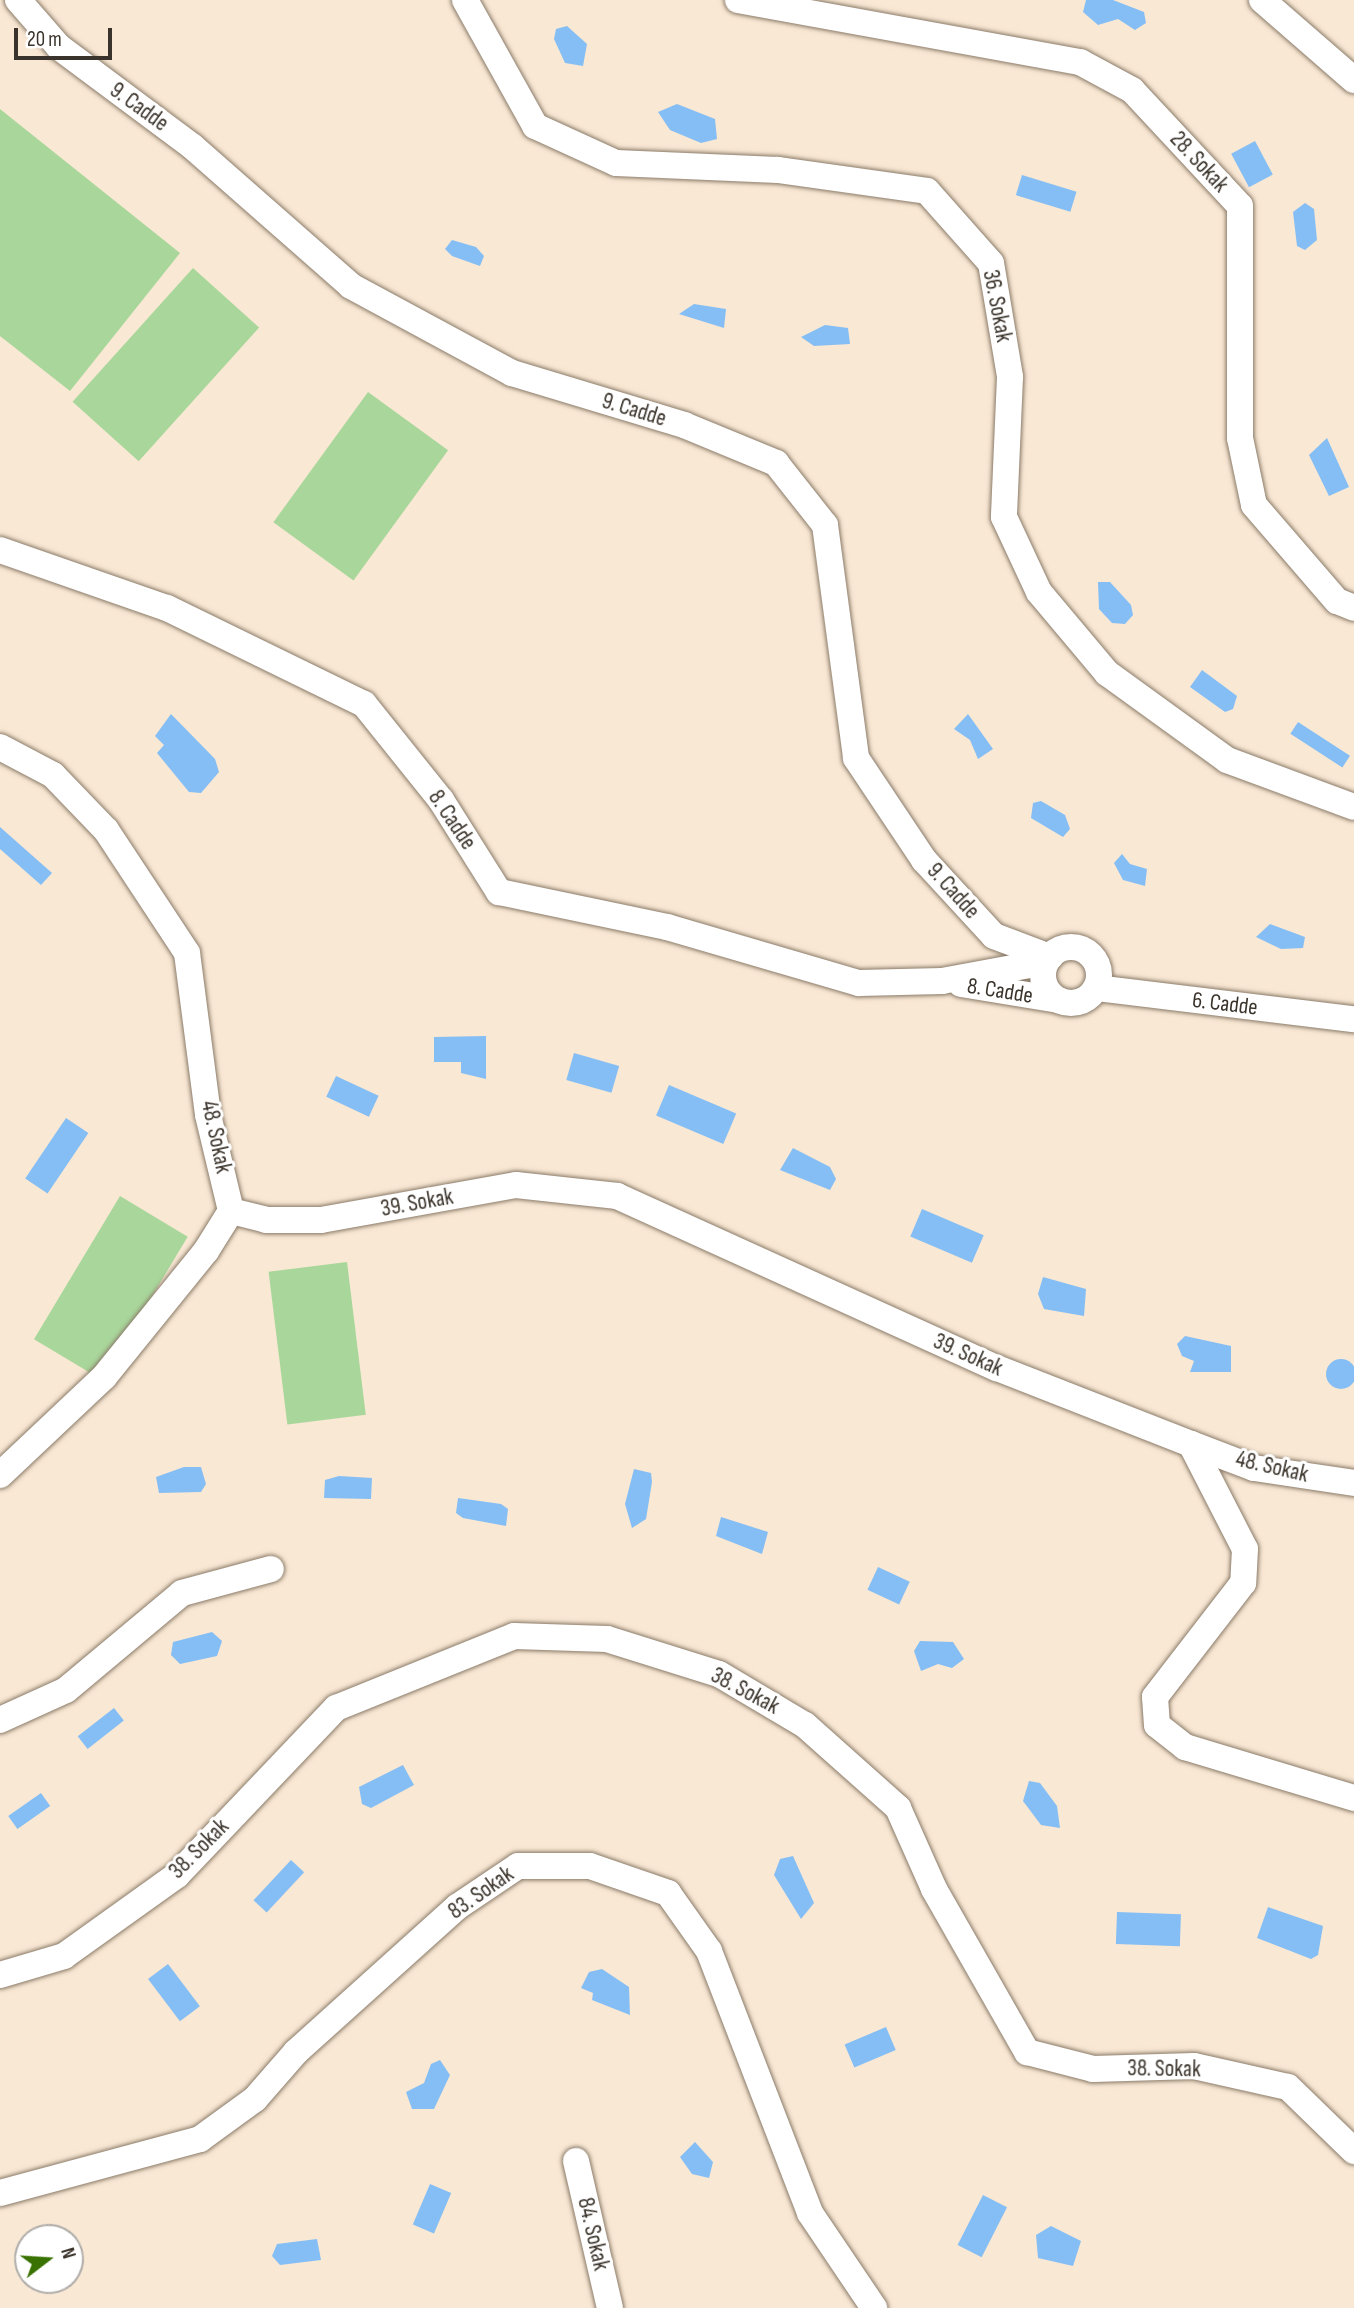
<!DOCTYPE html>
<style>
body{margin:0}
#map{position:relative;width:1354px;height:2308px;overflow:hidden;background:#f9e8d4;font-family:"Sofia Sans Condensed",sans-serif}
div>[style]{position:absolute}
.green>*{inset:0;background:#a9d79b;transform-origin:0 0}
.water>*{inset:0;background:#85bef4;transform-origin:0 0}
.round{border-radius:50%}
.roads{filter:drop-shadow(0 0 2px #8a7b69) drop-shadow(0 0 2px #8a7b69)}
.street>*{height:26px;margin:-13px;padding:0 13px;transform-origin:13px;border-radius:13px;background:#fff}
.street>.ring{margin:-13px;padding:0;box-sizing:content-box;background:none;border:26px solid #fff;border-radius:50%}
span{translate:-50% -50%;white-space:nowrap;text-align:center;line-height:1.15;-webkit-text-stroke:6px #fff;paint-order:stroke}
.street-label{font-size:23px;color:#3a332b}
.north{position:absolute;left:14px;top:2224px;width:70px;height:70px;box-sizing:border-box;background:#fff;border:2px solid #b0adaa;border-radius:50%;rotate:73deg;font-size:19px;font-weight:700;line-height:28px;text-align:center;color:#3a332b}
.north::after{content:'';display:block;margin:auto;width:24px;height:32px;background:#397200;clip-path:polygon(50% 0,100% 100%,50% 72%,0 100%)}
.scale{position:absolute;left:14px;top:28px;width:98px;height:32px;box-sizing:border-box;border:4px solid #3a332b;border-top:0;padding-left:9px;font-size:21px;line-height:24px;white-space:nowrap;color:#3a332b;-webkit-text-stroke:5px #fff;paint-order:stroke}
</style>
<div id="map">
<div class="green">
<i style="clip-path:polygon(0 109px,180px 253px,70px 391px,0 336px)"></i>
<i style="left:193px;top:268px;width:89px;height:180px;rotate:42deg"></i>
<i style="left:368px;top:392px;width:99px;height:161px;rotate:36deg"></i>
<i style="left:120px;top:1196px;width:79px;height:167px;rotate:31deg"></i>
<i style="left:347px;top:1262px;width:154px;height:79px;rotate:83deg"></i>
</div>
<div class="water">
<i style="clip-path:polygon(1086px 0,1113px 0,1144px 12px,1146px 23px,1135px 30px,1118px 19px,1098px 25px,1083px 12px)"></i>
<i style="clip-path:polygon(567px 26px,587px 44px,583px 66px,565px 63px,554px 39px,556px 29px)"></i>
<i style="clip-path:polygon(677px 104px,715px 119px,717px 139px,701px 143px,670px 130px,658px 112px)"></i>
<i style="left:1255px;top:141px;width:38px;height:27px;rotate:62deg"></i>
<i style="left:1022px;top:175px;width:57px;height:21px;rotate:17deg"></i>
<i style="clip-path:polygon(1305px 203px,1314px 209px,1317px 240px,1305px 250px,1297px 246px,1293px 212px)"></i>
<i style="clip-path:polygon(452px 240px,476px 247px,484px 256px,480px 266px,452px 256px,445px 249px)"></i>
<i style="clip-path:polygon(694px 304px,726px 309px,724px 328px,679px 314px)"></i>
<i style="clip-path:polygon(825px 325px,848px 328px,850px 344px,814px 346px,801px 337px)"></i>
<i style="clip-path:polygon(1327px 438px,1349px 487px,1329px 496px,1309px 455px)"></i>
<i style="clip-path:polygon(1098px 582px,1110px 582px,1131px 605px,1133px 615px,1125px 624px,1112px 623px,1099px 609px)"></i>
<i style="clip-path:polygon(1202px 670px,1237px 696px,1233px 709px,1225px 712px,1190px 687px)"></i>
<i style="clip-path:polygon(171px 714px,215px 759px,219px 772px,201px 793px,189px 792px,157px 753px,164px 745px,155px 736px)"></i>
<i style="clip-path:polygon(968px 714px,993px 749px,978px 759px,970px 740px,954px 729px)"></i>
<i style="left:1298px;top:722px;width:62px;height:14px;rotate:33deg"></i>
<i style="clip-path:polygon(1041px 801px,1065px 815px,1070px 829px,1063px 837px,1031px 818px,1033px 803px)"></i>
<i style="clip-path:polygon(0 827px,52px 873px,41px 885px,0 849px)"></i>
<i style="clip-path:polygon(1122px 854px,1130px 864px,1147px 869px,1145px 886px,1123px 880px,1114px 863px)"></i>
<i style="clip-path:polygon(1270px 924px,1305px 937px,1303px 948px,1281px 949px,1256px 937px)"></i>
<i style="clip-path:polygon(486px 1036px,486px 1079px,461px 1073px,461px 1062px,434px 1062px,434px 1037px)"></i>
<i style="left:574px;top:1053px;width:47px;height:28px;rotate:16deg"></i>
<i style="left:336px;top:1076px;width:47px;height:23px;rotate:25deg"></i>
<i style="left:669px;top:1085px;width:73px;height:33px;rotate:23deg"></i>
<i style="left:66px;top:1118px;width:27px;height:73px;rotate:34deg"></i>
<i style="clip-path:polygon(793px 1148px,830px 1167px,836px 1179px,830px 1190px,780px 1170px)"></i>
<i style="left:922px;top:1209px;width:67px;height:30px;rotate:23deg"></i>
<i style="clip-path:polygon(1043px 1277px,1086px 1289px,1084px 1316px,1044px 1309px,1038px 1294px)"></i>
<i style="clip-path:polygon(1185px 1336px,1231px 1346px,1231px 1372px,1190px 1372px,1194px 1361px,1182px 1356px,1177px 1344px)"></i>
<i class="round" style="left:1326px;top:1359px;width:30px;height:30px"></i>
<i style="clip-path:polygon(184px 1467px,201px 1467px,206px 1484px,201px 1492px,159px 1493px,156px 1477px)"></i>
<i style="clip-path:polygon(634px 1469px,651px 1473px,652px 1482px,646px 1519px,632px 1528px,625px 1504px)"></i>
<i style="clip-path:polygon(339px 1476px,372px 1478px,371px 1499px,324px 1498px,325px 1480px)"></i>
<i style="clip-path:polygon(458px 1498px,501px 1504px,508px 1509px,506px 1526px,463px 1518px,456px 1513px)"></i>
<i style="clip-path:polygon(721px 1517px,768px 1532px,762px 1554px,716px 1536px)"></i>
<i style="left:878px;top:1567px;width:35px;height:25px;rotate:25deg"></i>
<i style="clip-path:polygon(212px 1632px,222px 1641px,217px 1656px,180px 1664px,171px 1655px,173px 1642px)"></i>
<i style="clip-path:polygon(920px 1641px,953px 1642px,964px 1659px,952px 1668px,938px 1664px,921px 1671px,914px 1651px)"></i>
<i style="left:114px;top:1708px;width:16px;height:46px;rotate:52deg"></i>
<i style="clip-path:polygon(403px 1765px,414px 1785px,371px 1808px,362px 1804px,359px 1787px)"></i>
<i style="clip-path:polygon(1029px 1781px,1040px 1783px,1057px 1806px,1060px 1828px,1041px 1825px,1023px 1801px)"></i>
<i style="left:41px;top:1793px;width:16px;height:40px;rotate:55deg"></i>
<i style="clip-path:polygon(793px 1856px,814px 1903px,801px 1919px,774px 1875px,780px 1859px)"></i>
<i style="left:291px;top:1860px;width:18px;height:55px;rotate:43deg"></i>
<i style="clip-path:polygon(1268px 1907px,1323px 1926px,1318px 1955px,1311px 1959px,1257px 1938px)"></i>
<i style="left:1117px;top:1912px;width:64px;height:32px;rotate:2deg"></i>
<i style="left:168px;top:1964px;width:53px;height:25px;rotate:53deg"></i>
<i style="clip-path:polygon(602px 1969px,629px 1987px,630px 2015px,592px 2000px,593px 1993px,581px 1988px,589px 1972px)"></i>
<i style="left:886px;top:2027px;width:25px;height:45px;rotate:67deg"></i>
<i style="clip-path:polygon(440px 2060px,450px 2075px,434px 2109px,412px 2109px,406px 2092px,424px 2083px,431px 2064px)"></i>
<i style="clip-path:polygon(695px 2142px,713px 2162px,709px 2178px,692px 2174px,680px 2157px)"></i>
<i style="left:430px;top:2184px;width:23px;height:44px;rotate:23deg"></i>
<i style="left:983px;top:2195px;width:27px;height:56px;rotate:27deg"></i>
<i style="clip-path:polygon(1051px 2226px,1081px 2241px,1073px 2266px,1038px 2258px,1036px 2235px)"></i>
<i style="clip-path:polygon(317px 2239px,321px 2260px,280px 2265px,272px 2256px,277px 2244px)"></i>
</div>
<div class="roads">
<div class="street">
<i style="left:18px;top:0;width:62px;rotate:48.9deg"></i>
<i style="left:59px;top:47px;width:167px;rotate:36.7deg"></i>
<i style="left:193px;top:147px;width:210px;rotate:41.3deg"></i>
<i style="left:351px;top:286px;width:183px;rotate:28.4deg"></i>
<i style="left:512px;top:373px;width:180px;rotate:16.8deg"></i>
<i style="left:684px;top:425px;width:100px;rotate:22.4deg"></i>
<i style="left:776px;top:463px;width:79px;rotate:51.7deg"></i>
<i style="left:825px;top:525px;width:235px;rotate:82.4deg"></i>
<i style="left:856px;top:758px;width:123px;rotate:56.3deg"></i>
<i style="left:924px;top:860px;width:103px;rotate:47.4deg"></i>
<i style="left:994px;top:936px;width:60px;rotate:20.6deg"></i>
<i style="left:465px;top:0;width:144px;rotate:60.9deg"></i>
<i style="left:535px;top:126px;width:89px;rotate:24.6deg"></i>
<i style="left:616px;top:163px;width:162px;rotate:2.5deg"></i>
<i style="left:778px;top:170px;width:150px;rotate:8deg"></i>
<i style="left:927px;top:191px;width:96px;rotate:48.4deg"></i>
<i style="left:991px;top:263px;width:116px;rotate:80.5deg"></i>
<i style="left:1010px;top:377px;width:140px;rotate:92.5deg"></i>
<i style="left:1004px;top:517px;width:83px;rotate:65deg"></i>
<i style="left:1039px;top:592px;width:106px;rotate:50deg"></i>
<i style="left:1107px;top:673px;width:148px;rotate:35.9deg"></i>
<i style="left:1227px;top:760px;width:135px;rotate:20.3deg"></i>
<i style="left:738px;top:0;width:348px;rotate:10.3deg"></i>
<i style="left:1080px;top:62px;width:59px;rotate:28.3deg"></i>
<i style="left:1132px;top:90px;width:158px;rotate:47deg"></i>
<i style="left:1240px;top:206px;width:232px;rotate:90deg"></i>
<i style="left:1240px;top:438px;width:68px;rotate:78.2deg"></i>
<i style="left:1254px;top:505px;width:127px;rotate:49.2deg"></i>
<i style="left:1337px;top:601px;width:18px;rotate:22deg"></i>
<i style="left:1262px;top:0;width:122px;rotate:41deg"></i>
<i style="left:0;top:550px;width:177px;rotate:19.2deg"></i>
<i style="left:167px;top:608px;width:219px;rotate:26deg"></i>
<i style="left:364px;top:704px;width:123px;rotate:51.3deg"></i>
<i style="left:441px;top:800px;width:109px;rotate:57.8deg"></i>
<i style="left:499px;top:892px;width:172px;rotate:11.8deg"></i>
<i style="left:667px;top:927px;width:200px;rotate:16.3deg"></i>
<i style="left:859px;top:983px;width:83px;rotate:-1.4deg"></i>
<i style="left:942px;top:981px;width:106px;rotate:-10.4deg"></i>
<i style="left:0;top:747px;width:60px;rotate:27.8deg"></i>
<i style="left:53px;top:775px;width:76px;rotate:46.1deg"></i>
<i style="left:106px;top:830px;width:147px;rotate:56.6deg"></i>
<i style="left:187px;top:953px;width:163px;rotate:82.6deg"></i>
<i style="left:208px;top:1115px;width:99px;rotate:76.5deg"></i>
<i style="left:231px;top:1211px;width:47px;rotate:122deg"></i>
<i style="left:206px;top:1251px;width:162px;rotate:129deg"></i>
<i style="left:104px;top:1377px;width:143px;rotate:136.7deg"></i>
<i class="ring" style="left:1043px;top:947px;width:30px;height:30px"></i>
<i style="left:961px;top:984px;width:99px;rotate:9.3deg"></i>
<i style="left:1096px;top:988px;width:260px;rotate:6.9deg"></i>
<i style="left:231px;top:1211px;width:36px;rotate:14deg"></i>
<i style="left:266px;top:1220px;width:55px"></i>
<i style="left:321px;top:1220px;width:198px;rotate:-10.2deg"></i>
<i style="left:516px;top:1185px;width:102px;rotate:6.2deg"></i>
<i style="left:617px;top:1196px;width:417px;rotate:24.4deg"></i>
<i style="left:997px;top:1368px;width:208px;rotate:21.4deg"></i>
<i style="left:1191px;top:1444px;width:67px;rotate:20.9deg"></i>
<i style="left:1254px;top:1468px;width:101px;rotate:8.5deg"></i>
<i style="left:1191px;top:1444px;width:118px;rotate:62.8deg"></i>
<i style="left:1245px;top:1549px;width:34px;rotate:93deg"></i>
<i style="left:1243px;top:1583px;width:144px;rotate:127.7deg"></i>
<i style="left:1155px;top:1697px;width:28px;rotate:86deg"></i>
<i style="left:1157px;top:1725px;width:36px;rotate:38deg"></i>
<i style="left:1185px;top:1747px;width:177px;rotate:16.8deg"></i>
<i style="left:0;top:1720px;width:72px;rotate:-24.4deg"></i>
<i style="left:66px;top:1690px;width:151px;rotate:-39.9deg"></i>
<i style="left:182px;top:1593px;width:92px;rotate:-15.1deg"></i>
<i style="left:0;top:1975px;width:67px;rotate:-16.5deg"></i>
<i style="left:64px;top:1956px;width:139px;rotate:-35.6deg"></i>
<i style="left:177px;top:1875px;width:231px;rotate:-46.4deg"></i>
<i style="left:336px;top:1708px;width:192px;rotate:-22deg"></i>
<i style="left:514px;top:1636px;width:93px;rotate:1.8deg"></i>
<i style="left:607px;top:1639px;width:117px;rotate:17.4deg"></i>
<i style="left:719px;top:1674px;width:100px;rotate:30.7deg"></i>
<i style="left:805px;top:1725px;width:125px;rotate:41.7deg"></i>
<i style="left:898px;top:1808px;width:89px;rotate:66deg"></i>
<i style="left:934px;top:1889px;width:188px;rotate:60.3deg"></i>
<i style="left:1027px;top:2052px;width:68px;rotate:14.4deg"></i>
<i style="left:1093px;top:2069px;width:101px;rotate:-1.7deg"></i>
<i style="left:1194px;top:2066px;width:96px;rotate:12.6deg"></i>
<i style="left:1288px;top:2087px;width:92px;rotate:44.1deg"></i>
<i style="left:576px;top:2161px;width:151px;rotate:77deg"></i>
<i style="left:0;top:2193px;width:207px;rotate:-15.1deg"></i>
<i style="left:200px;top:2139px;width:68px;rotate:-36deg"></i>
<i style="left:255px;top:2099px;width:62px;rotate:-48.9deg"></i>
<i style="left:296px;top:2052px;width:217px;rotate:-42deg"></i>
<i style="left:457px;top:1907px;width:73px;rotate:-33.9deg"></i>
<i style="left:518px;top:1866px;width:72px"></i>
<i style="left:590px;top:1866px;width:83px;rotate:19.1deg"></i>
<i style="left:668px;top:1893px;width:71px;rotate:54.7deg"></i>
<i style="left:709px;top:1951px;width:281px;rotate:68.9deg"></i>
<i style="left:810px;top:2213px;width:115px;rotate:56deg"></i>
</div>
</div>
<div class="street-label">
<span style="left:139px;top:107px;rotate:36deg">9. Cadde</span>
<span style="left:1199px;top:162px;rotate:47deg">28. Sokak</span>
<span style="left:997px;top:306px;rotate:79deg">36. Sokak</span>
<span style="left:634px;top:410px;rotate:17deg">9. Cadde</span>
<span style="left:452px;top:820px;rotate:56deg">8. Cadde</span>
<span style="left:953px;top:891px;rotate:48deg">9. Cadde</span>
<span style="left:1000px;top:991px;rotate:9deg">8. Cadde</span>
<span style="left:1225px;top:1004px;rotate:7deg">6. Cadde</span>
<span style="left:216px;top:1137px;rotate:78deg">48. Sokak</span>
<span style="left:417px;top:1203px;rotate:-10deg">39. Sokak</span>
<span style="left:968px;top:1355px;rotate:24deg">39. Sokak</span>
<span style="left:1272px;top:1467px;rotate:13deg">48. Sokak</span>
<span style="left:745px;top:1691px;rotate:28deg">38. Sokak</span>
<span style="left:199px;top:1849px;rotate:-45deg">38. Sokak</span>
<span style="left:481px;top:1893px;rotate:-35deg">83. Sokak</span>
<span style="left:1164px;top:2069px;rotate:1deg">38. Sokak</span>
<span style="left:593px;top:2234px;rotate:77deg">84. Sokak</span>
</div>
<div class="north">N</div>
<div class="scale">20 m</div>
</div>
